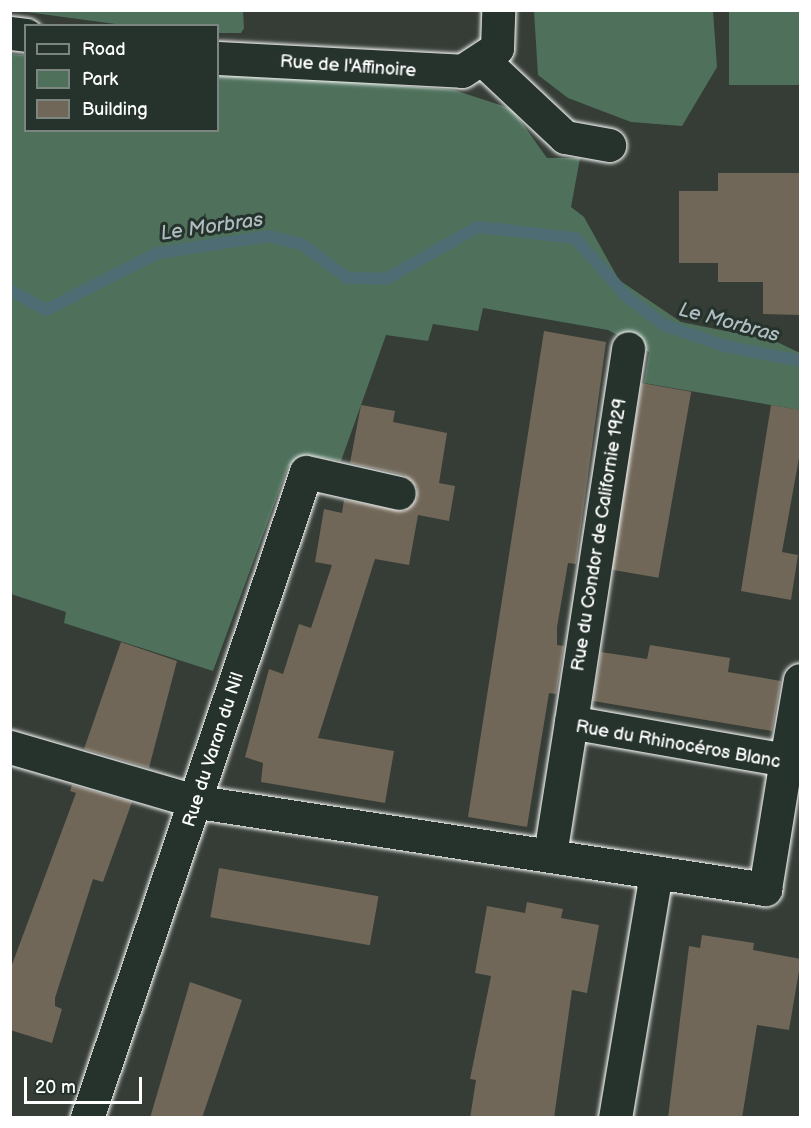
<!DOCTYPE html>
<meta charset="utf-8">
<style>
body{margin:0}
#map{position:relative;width:811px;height:1128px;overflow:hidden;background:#353d36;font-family:"Balsamiq Sans",sans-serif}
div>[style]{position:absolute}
.green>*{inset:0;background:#4f715c;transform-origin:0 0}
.stream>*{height:12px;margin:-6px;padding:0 6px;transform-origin:6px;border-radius:6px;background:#4e6c74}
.building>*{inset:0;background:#706758;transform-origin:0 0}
.roads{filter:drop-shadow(0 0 2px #fff) drop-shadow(0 0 2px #fff)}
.street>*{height:33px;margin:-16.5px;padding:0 16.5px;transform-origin:16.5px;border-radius:16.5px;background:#26332d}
span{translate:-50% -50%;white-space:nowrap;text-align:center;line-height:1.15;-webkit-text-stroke:6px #26332d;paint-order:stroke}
.street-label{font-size:18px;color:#fff}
.water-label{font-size:20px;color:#afbdc0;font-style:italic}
.frame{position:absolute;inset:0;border:12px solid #fff;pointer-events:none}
.legend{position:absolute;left:24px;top:24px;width:195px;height:108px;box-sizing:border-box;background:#26332d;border:2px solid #7d8581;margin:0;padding:8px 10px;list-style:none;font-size:18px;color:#fff}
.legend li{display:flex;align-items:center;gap:12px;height:30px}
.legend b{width:30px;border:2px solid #7d8581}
.scale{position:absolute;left:24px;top:1077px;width:118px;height:27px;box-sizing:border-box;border:3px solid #fff;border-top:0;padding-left:8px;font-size:18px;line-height:21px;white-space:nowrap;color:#fff;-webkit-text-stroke:4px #26332d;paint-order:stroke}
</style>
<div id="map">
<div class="green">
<i style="clip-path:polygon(19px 11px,243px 11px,244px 28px,241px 33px,218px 33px,218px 26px,123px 25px)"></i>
<i style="clip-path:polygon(534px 11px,713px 11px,717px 67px,682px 126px,631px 122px,568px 98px,538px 75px)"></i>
<i style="left:729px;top:11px;width:71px;height:74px"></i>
<i style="clip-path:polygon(10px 54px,25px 55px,26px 130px,218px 130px,218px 71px,454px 90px,512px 109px,547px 158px,580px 158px,571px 207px,584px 217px,619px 280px,681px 322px,775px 341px,800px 353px,800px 410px,644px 383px,649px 352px,608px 330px,483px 308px,478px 331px,433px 324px,428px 341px,386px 335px,341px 461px,307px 455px,288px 467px,213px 671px,64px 623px,66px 612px,11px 594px)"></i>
</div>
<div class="stream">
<i style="left:10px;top:290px;width:41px;rotate:29.1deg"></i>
<i style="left:46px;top:310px;width:126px;rotate:-27deg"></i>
<i style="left:158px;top:253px;width:112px;rotate:-8.7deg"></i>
<i style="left:269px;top:236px;width:34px;rotate:14deg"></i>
<i style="left:302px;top:244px;width:56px;rotate:37.1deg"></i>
<i style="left:347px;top:278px;width:39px;rotate:1deg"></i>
<i style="left:386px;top:279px;width:106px;rotate:-29.5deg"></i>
<i style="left:478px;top:227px;width:98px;rotate:6.5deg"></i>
<i style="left:575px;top:238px;width:79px;rotate:48.6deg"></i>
<i style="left:627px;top:297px;width:46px;rotate:37.1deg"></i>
<i style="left:664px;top:325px;width:65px;rotate:19deg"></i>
<i style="left:725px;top:346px;width:76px;rotate:11.3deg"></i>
</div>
<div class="building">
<i style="clip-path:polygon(718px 173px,801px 173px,801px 315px,763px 314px,763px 282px,718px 282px,718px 263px,679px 263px,679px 191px,718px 191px)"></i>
<i style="clip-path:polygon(544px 331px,606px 342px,576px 564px,568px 563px,557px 627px,557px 645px,564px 646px,556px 694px,549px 693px,527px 827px,468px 817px)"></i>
<i style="left:642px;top:383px;width:50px;height:189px;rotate:10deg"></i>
<i style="clip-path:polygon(361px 405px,395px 411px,393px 422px,447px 433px,439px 483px,455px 486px,449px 521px,418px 515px,409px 565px,375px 559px,318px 738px,394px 751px,385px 803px,261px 782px,263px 763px,245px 757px,269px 669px,283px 674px,299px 624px,311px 628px,332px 565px,315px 562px,324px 509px,342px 513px,344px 500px,404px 511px,417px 498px,417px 487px,404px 475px,350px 463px)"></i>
<i style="clip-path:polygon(771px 405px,801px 410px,801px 447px,782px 552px,798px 555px,791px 600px,741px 591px)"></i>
<i style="clip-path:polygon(121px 642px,177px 661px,149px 768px,84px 749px)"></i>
<i style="clip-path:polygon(650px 645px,730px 658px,728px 672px,781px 681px,772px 731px,593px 701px,601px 652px,647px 659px)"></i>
<i style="clip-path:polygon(72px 785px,132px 802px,103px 882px,93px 879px,55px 998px,55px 1006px,62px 1009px,52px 1043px,10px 1030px,10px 970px,76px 793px,70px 791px)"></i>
<i style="left:219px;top:868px;width:162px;height:50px;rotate:10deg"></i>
<i style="clip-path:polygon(527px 902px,563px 909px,561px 918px,599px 925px,587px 993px,572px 990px,554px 1118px,470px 1118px,476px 1080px,470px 1079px,491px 976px,475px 973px,487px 906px,525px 913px)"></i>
<i style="clip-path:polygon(702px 935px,754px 943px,753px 950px,801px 959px,789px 1030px,757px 1025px,742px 1118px,668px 1118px,689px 946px,700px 948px)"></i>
<i style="clip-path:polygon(190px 982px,242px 1000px,202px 1118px,150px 1118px)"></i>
</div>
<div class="roads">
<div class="street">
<i style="left:10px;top:33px;width:16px;rotate:7deg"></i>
<i style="left:218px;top:58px;width:244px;rotate:3deg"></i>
<i style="left:462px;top:71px;width:42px;rotate:-33.3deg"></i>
<i style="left:497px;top:48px;width:38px;rotate:-88deg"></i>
<i style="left:484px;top:61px;width:111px;rotate:43.2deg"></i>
<i style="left:565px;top:137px;width:45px;rotate:10.3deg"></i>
<i style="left:571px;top:722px;width:378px;rotate:-81.3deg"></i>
<i style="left:10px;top:747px;width:196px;rotate:16.3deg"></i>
<i style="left:198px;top:802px;width:574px;rotate:8.72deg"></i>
<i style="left:765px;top:889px;width:131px;rotate:-80.8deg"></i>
<i style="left:786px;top:760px;width:218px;rotate:-170deg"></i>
<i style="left:571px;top:722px;width:134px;rotate:99deg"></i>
<i style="left:786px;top:760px;width:81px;rotate:-80.1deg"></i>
<i style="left:87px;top:1118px;width:682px;rotate:-71.27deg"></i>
<i style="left:306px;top:472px;width:95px;rotate:12.7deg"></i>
<i style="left:615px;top:1118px;width:249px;rotate:-80.5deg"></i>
</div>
</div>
<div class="street-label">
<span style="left:348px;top:67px;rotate:4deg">Rue de l'Affinoire</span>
<span style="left:600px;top:535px;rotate:-81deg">Rue du Condor de Californie 1929</span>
<span style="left:678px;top:745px;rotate:10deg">Rue du Rhinocéros Blanc</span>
<span style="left:214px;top:750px;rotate:-72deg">Rue du Varan du Nil</span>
</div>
<div class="water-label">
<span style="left:212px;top:227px;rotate:-8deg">Le Morbras</span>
<span style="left:729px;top:323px;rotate:15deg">Le Morbras</span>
</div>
<div class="frame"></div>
<ul class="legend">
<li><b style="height:8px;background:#26332d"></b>Road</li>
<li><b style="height:16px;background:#4f715c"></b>Park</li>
<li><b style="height:16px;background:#706758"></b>Building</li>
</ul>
<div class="scale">20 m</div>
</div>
